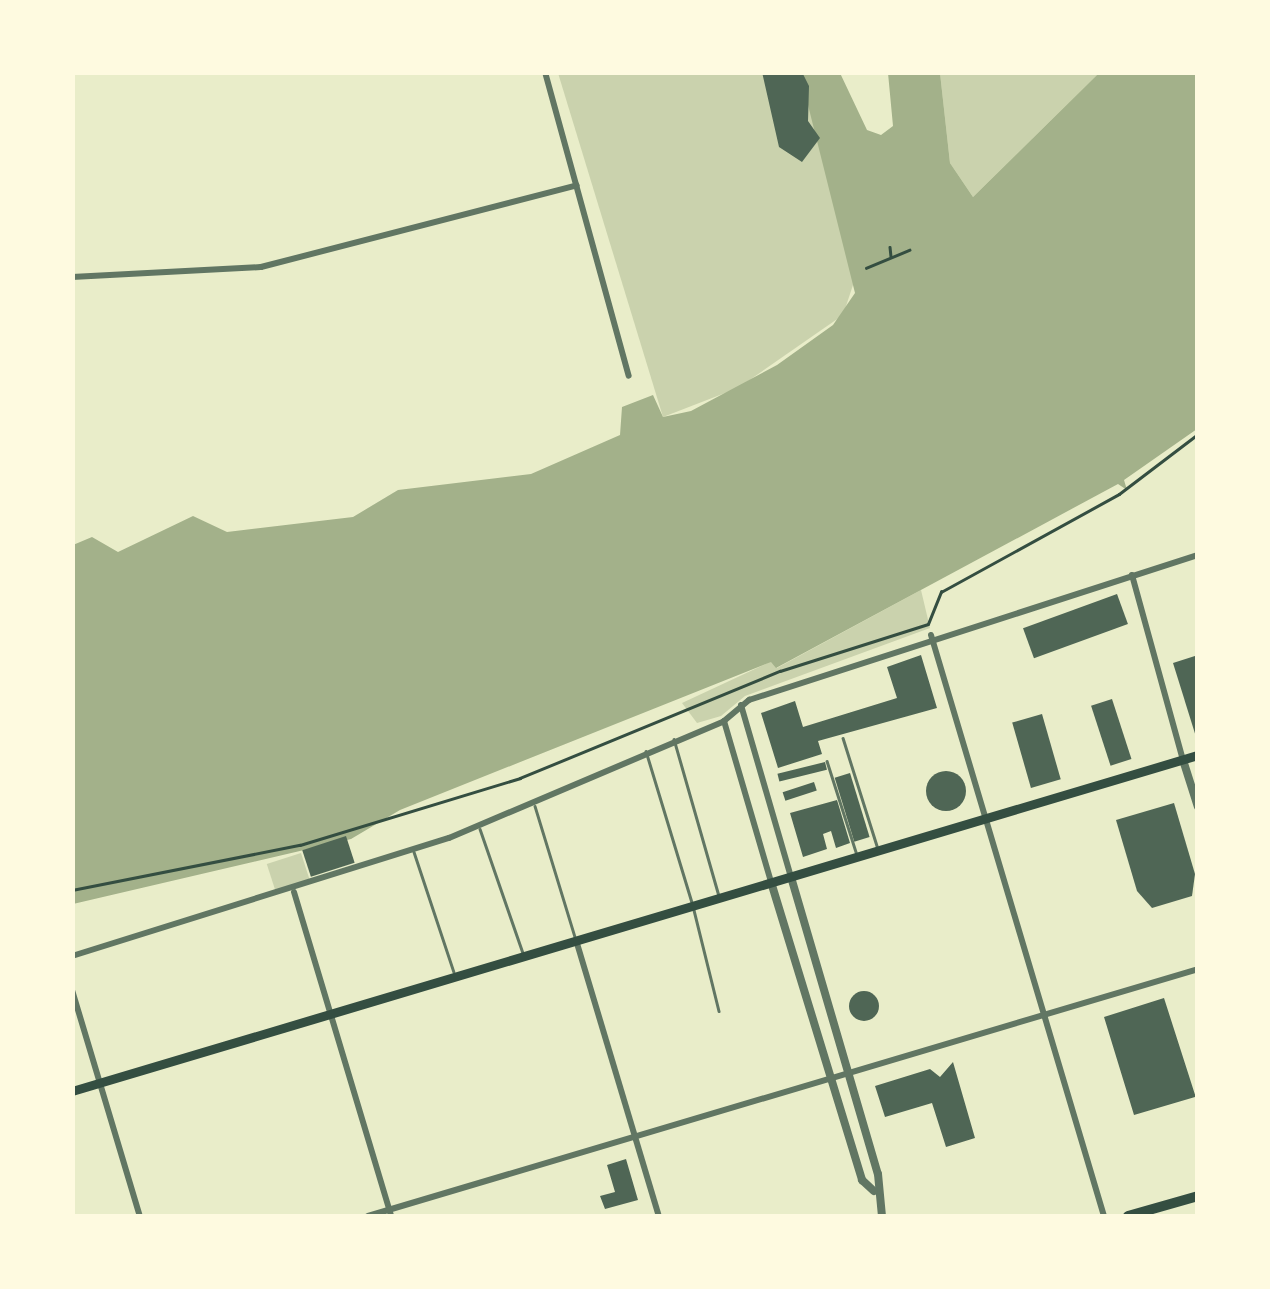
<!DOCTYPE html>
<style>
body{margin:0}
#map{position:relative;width:1270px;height:1289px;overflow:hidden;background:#e9edc9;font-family:Bitter,serif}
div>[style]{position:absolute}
.green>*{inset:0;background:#cad2ad;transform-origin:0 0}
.water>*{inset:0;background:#a3b18a}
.building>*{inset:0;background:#4f6655;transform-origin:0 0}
.round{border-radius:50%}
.path>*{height:2.5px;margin:-1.25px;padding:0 1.25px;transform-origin:1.25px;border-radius:1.25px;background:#344e41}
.service>*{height:2.5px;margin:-1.25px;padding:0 1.25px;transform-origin:1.25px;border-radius:1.25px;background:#617663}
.minor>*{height:6px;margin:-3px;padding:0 3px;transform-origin:3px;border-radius:3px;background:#617663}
.tertiary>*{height:8px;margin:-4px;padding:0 4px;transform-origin:4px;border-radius:4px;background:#617663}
.secondary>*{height:9px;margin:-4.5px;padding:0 4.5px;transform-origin:4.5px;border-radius:4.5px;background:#344e41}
.primary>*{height:10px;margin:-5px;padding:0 5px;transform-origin:5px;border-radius:5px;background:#344e41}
span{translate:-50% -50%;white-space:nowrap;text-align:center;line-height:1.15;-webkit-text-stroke:8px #fefae0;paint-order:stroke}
.frame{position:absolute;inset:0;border:75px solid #fefae0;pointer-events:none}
</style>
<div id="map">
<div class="green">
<i style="clip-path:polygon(558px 73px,800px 73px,855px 279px,843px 315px,738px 388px,663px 417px)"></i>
<i style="clip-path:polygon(940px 73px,1099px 73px,973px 197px,950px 163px)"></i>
<i style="clip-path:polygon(921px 590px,930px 628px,745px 696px,721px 716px,697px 723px,682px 703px,772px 661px,777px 668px)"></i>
<i style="left:301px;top:853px;width:28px;height:36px;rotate:72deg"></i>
</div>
<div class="water">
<i style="clip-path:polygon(800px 73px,840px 73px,867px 130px,881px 135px,893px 126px,888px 73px,940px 73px,950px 163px,973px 197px,1099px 73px,1197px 73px,1197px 429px,1124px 480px,1127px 490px,1118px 484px,776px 668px,771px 662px,400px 810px,351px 839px,73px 904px,73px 545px,92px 537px,118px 552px,193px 516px,227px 532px,353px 517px,398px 490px,531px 474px,620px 435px,622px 407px,653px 395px,663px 417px,691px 411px,777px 365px,833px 325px,855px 293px)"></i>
</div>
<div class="building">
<i style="clip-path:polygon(762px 72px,802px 72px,809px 86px,808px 121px,820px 138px,802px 162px,779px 147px)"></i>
<i style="left:1117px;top:594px;width:32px;height:100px;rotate:70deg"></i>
<i style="clip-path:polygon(921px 655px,937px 708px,818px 741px,822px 754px,778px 768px,761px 713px,795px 701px,803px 727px,897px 698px,887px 667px)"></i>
<i style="clip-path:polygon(1198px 655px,1198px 740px,1197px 740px,1173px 663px)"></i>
<i style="left:1112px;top:699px;width:63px;height:22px;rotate:72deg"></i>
<i style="left:1042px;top:714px;width:68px;height:31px;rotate:74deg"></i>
<i style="left:825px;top:762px;width:8px;height:49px;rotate:76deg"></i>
<i class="round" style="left:926px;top:771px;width:40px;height:40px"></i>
<i style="left:850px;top:773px;width:67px;height:16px;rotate:73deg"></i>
<i style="left:814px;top:782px;width:9px;height:33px;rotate:72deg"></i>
<i style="clip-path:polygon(837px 800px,850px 843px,836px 848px,831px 831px,823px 834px,827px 849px,803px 857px,790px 813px)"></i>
<i style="clip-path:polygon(1174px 803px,1195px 874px,1192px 896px,1152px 908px,1137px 891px,1116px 820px)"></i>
<i style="left:346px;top:836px;width:28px;height:46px;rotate:72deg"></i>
<i class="round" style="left:849px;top:991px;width:30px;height:30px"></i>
<i style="clip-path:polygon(1164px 998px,1198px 1104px,1195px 1097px,1134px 1115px,1104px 1017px)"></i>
<i style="clip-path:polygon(953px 1062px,975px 1138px,946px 1147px,932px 1103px,885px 1117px,875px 1086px,930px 1069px,940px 1077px)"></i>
<i style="clip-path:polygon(626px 1159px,638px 1200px,605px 1209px,600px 1196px,615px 1192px,607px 1165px)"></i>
</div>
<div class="path">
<i style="left:890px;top:247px;width:9px;rotate:84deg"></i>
<i style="left:866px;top:268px;width:47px;rotate:-22.7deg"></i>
<i style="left:72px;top:890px;width:232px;rotate:-11.2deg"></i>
<i style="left:300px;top:845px;width:230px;rotate:-16.9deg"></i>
<i style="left:520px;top:778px;width:281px;rotate:-22.4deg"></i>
<i style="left:780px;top:671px;width:155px;rotate:-17.6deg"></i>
<i style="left:928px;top:624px;width:35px;rotate:-68deg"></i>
<i style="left:941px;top:592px;width:203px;rotate:-28.8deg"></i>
<i style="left:1119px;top:494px;width:99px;rotate:-37.2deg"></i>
</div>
<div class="service">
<i style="left:843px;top:738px;width:113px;rotate:72.5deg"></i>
<i style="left:674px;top:739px;width:163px;rotate:74deg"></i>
<i style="left:646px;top:751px;width:158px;rotate:73.1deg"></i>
<i style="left:827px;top:761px;width:99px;rotate:72.3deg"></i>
<i style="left:535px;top:806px;width:137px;rotate:73deg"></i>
<i style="left:480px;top:829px;width:131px;rotate:70.9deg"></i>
<i style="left:414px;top:852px;width:126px;rotate:71.6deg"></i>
<i style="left:694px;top:910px;width:104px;rotate:76.1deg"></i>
</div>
<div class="minor">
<i style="left:545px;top:72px;width:315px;rotate:74.6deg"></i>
<i style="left:72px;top:277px;width:189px;rotate:-3deg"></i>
<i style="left:261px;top:267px;width:326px;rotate:-14.5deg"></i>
<i style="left:1132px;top:575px;width:192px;rotate:74.6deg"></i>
<i style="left:931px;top:635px;width:606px;rotate:73.42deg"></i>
<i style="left:741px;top:705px;width:179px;rotate:73.8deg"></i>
<i style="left:724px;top:721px;width:168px;rotate:73.7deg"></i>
<i style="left:294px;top:892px;width:338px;rotate:73.3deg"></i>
<i style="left:576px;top:940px;width:288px;rotate:73.3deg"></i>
<i style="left:72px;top:956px;width:395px;rotate:-17.4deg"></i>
<i style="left:449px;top:838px;width:299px;rotate:-23deg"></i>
<i style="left:724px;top:721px;width:33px;rotate:-40deg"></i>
<i style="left:749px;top:700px;width:472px;rotate:-17.9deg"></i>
<i style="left:72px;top:990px;width:236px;rotate:73.3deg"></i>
<i style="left:368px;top:1216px;width:866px;rotate:-16.57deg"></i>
</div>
<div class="tertiary">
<i style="left:1183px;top:760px;width:49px;rotate:72.3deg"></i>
<i style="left:791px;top:877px;width:309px;rotate:73.7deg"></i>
<i style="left:878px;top:1174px;width:42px;rotate:84.6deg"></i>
<i style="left:771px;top:882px;width:312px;rotate:73deg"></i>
<i style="left:862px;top:1180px;width:16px;rotate:43deg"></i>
</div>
<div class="secondary">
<i style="left:72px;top:1091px;width:1175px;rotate:-16.62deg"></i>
</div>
<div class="primary">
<i style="left:1128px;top:1216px;width:73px;rotate:-15.9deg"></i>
</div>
<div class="frame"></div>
</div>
